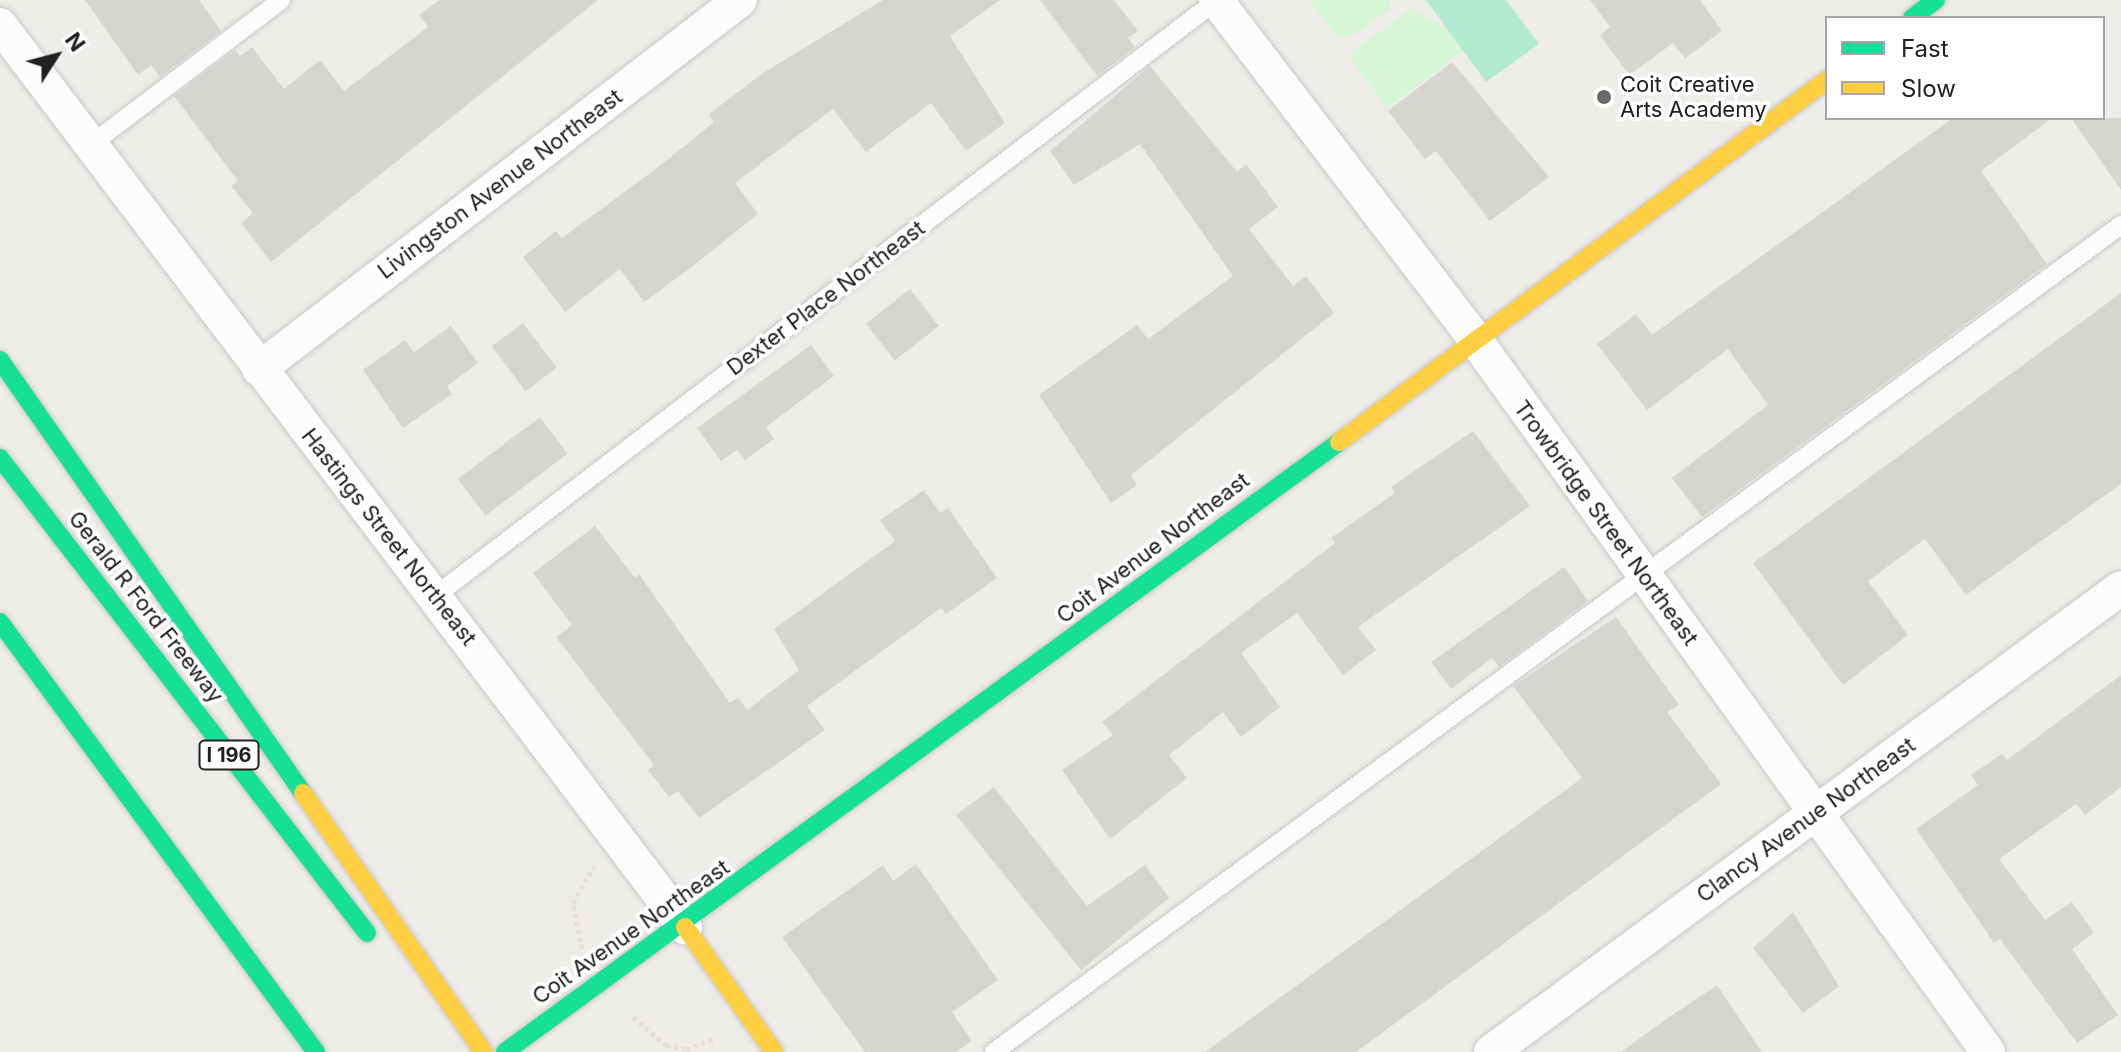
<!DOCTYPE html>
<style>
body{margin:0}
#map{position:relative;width:2121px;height:1052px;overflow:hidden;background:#efede9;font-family:Inter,sans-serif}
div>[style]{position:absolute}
.park>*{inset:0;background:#d6f6d6}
.pitch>*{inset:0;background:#b1e9d1}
.building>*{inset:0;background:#d7d5d2;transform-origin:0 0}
.path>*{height:5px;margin-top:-2.5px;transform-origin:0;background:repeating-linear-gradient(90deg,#ecdcd9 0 4px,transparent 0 8px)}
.roads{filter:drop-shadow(0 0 2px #c8c7c5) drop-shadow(0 0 2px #c8c7c5)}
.lane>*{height:18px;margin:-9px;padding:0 9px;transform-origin:9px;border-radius:9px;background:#fdfcfc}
.street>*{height:34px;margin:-17px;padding:0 17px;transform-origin:17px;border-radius:17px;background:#fdfcfc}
.fast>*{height:18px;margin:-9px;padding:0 9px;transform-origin:9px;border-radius:9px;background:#16e098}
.slow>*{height:18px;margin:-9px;padding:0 9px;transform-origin:9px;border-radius:9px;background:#ffcf43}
.dots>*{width:22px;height:22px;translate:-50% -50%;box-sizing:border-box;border:4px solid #fff;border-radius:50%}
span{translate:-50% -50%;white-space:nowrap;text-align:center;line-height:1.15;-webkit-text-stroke:7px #fff;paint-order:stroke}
.shield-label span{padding:2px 6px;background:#fff;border:2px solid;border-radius:6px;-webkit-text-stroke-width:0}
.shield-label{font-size:20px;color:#212121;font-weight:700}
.poi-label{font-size:22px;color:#212121}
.left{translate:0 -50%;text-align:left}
.street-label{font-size:22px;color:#212121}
.legend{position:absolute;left:1825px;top:16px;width:280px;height:104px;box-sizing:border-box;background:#fff;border:2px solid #a6a6a6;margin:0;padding:10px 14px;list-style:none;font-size:24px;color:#212121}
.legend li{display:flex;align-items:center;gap:16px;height:40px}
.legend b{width:40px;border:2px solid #a6a6a6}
.north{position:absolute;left:16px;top:16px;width:80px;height:80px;-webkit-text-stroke:6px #fff;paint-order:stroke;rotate:54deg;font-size:22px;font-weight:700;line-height:32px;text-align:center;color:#212121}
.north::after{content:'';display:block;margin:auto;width:28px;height:36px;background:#212121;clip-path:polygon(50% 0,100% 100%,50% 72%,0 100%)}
</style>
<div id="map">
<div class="park">
<i style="clip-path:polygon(1310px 0,1390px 0,1390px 9px,1356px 34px,1338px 38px)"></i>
<i style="clip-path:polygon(1412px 8px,1448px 30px,1463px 51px,1387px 108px,1348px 55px)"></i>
</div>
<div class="pitch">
<i style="clip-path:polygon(1426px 0,1506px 0,1539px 44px,1486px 82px)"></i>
</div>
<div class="building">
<i style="clip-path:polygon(85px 0,199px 0,221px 31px,160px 77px,151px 65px,138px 75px)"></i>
<i style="clip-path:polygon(439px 0,598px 0,271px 262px,241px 223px,253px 213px,231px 186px,238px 181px,174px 96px,235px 50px,240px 56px,252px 47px,284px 89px,320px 60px,344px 91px,428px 27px,419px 15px)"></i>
<i style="clip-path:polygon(883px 0,1000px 0,950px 36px,1005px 123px,966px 151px,931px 103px,866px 152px,833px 109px,735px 183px,758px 214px,693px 266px,644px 302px,620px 269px,565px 312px,523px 257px,556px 231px,562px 238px,661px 165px,714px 122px,709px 114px,763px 73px)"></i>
<i style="clip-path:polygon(1040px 0,1114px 0,1138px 31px,1128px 38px,1135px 47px,1097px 76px)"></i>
<i style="clip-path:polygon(1590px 0,1700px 0,1722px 31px,1685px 58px,1673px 43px,1629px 75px,1600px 35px,1610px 27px)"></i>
<i style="clip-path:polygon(1452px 62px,1549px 177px,1490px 221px,1436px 151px,1425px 159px,1388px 111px)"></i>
<i style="clip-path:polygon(1150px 66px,1237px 172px,1246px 164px,1278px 207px,1249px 229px,1293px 286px,1306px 276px,1334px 313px,1131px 475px,1137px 485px,1111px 503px,1039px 395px,1137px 325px,1148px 339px,1233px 276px,1140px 144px,1074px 185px,1050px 151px)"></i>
<i style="clip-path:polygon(1953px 118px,2052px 118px,1981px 171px,2047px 264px,1702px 517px,1672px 478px,1768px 405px,1728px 349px,1647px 410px,1597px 344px,1636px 314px,1652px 335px)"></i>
<i style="clip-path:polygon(2071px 118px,2121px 118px,2121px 190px)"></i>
<i style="left:910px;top:289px;width:47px;height:56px;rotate:52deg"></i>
<i style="clip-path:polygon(2121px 293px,2121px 484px,1966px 595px,1925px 539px,1868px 581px,1908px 635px,1843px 685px,1753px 563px)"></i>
<i style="left:523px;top:323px;width:56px;height:39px;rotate:53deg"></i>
<i style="clip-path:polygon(451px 326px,478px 363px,447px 386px,452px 394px,403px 428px,363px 370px,405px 340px,414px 352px)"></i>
<i style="clip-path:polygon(811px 345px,834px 376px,766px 427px,774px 439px,745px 460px,737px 450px,721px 461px,697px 428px)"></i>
<i style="left:540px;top:417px;width:46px;height:103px;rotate:53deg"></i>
<i style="clip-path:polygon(1473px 431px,1530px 506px,1358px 627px,1376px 650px,1343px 675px,1297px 613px,1241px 653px,1280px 707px,1241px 737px,1223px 712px,1169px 755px,1187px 778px,1110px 839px,1062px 770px,1113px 735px,1102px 722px,1335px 543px,1331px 538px,1395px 493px,1391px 487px)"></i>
<i style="clip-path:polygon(924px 490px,940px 513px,948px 508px,997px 578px,946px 614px,941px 608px,807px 706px,825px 730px,699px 818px,678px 791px,669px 797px,648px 770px,654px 765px,556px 637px,572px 625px,533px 573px,595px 526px,635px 578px,639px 574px,730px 703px,738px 697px,747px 710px,799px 670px,774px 629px,895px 541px,880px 520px)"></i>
<i style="clip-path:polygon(1564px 567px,1588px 601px,1499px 667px,1492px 658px,1451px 689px,1431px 662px)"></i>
<i style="clip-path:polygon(1616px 617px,1679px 705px,1667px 712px,1721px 784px,1356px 1052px,1205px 1052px,1582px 778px,1513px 686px)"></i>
<i style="clip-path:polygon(2121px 675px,2121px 787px,2085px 815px,2076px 804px,1999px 859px,2045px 920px,2072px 902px,2094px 933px,2072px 949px,2118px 1015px,2077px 1043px,2000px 939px,1994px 943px,1916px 829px,1978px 785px,1971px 775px,2002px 754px,2007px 760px)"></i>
<i style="clip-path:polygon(994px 787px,1087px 906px,1145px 865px,1169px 898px,1081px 970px,956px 815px)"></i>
<i style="clip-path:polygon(916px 864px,998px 980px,952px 1012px,972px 1041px,956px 1052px,865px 1052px,782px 937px,883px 865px,893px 881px)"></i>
<i style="clip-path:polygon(1793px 912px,1839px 986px,1803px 1013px,1753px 948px)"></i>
<i style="clip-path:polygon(1717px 985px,1762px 1052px,1621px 1052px,1665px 1020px)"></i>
</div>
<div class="path">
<i style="left:582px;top:949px;width:47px;rotate:-101.1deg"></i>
<i style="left:573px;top:903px;width:43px;rotate:-60.4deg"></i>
<i style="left:633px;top:1017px;width:43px;rotate:40.3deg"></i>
<i style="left:666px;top:1045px;width:20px;rotate:11deg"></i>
<i style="left:686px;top:1049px;width:31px;rotate:-19deg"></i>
</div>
<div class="roads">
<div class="lane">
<i style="left:89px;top:146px;width:241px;rotate:-37.2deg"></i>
<i style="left:435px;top:596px;width:983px;rotate:-37.31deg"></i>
<i style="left:994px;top:1052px;width:1398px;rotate:-36.27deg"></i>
</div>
<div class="street">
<i style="left:1216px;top:0;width:425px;rotate:52.6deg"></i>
<i style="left:1474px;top:338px;width:880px;rotate:54.25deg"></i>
<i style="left:0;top:25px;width:1133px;rotate:52.79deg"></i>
<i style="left:259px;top:369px;width:606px;rotate:-37.49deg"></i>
<i style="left:1491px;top:1052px;width:782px;rotate:-36.37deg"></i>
</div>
<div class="fast">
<i style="left:1912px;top:18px;width:30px;rotate:-37deg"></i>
<i style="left:0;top:360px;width:528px;rotate:55.02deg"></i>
<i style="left:0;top:458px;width:600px;rotate:52.31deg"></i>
<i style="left:0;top:622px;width:534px;rotate:53.69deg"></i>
<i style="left:505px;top:1052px;width:1033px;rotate:-36.18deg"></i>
</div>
<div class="slow">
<i style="left:1339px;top:442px;width:608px;rotate:-36.57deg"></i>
<i style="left:303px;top:793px;width:316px;rotate:55.1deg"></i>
<i style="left:685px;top:927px;width:153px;rotate:54.5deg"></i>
</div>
</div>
<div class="dots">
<i style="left:1604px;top:97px;background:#696867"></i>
</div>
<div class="shield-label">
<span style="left:229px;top:755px">I 196</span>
</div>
<div class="poi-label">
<span class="left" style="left:1620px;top:97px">Coit Creative<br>Arts Academy</span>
</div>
<div class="street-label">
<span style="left:500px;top:184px;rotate:-37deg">Livingston Avenue Northeast</span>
<span style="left:826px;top:298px;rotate:-37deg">Dexter Place Northeast</span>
<span style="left:1606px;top:523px;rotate:54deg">Trowbridge Street Northeast</span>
<span style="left:389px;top:537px;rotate:52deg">Hastings Street Northeast</span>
<span style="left:1153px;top:548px;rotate:-37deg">Coit Avenue Northeast</span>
<span style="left:146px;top:607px;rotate:52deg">Gerald R Ford Freeway</span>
<span style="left:1806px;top:820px;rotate:-36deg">Clancy Avenue Northeast</span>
<span style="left:631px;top:932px;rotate:-35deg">Coit Avenue Northeast</span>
</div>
<ul class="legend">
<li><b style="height:10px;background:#16e098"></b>Fast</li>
<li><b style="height:10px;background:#ffcf43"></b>Slow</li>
</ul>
<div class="north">N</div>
</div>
